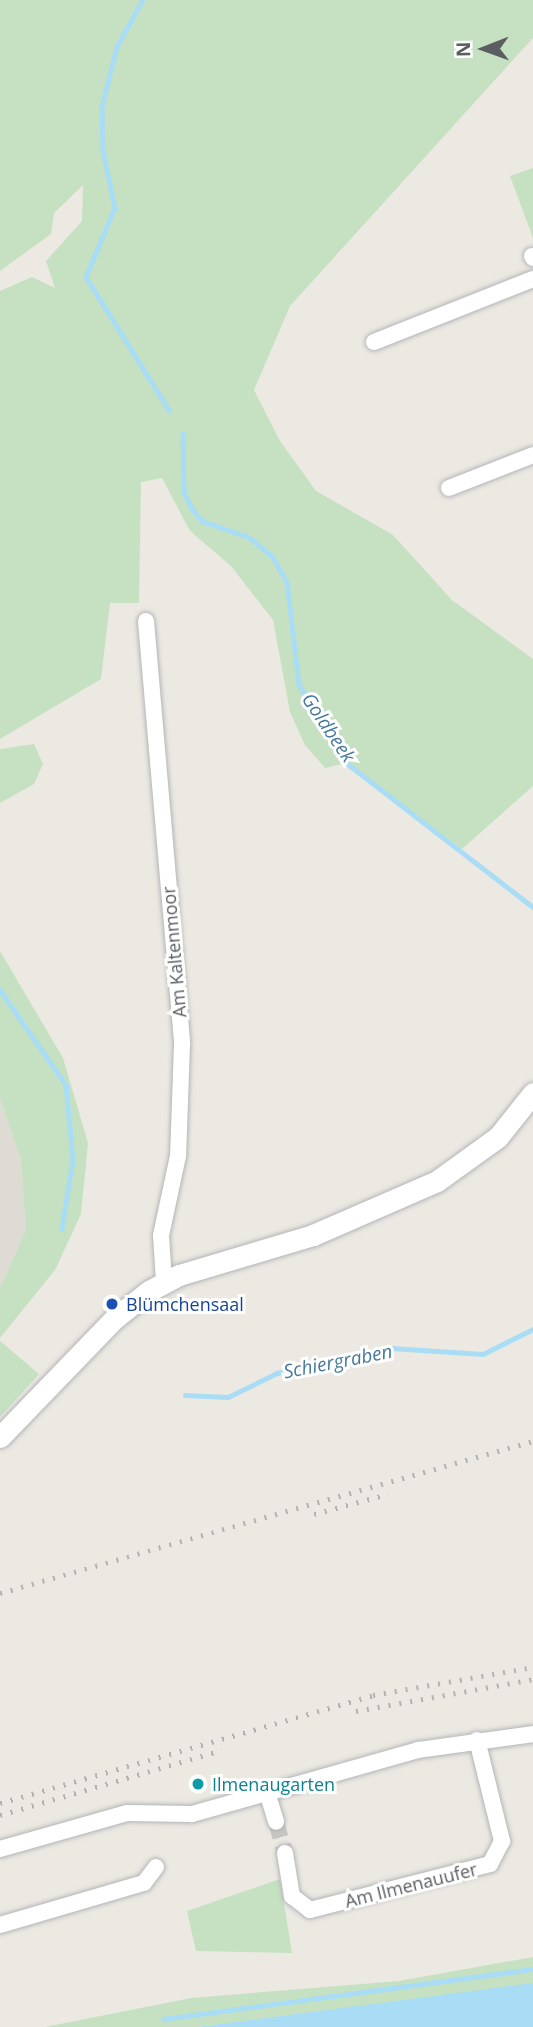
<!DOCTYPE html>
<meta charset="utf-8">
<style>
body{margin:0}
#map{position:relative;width:533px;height:2027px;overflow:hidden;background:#ece9e2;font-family:"Open Sans",sans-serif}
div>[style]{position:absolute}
.education>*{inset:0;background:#dedad4}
.green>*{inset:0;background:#c5e1c1}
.water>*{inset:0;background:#a9dcf5}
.stream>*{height:4.5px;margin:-2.25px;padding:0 2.25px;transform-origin:2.25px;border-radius:2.25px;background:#a9dcf5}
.street-tunnel>*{height:16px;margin-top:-8px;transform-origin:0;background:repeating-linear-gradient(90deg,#c8c6c2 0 16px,transparent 0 24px)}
.roads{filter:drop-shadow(0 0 2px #b3b5b8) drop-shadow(0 0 2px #b3b5b8)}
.street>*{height:16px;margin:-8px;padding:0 8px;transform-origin:8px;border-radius:8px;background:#fff}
.secondary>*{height:21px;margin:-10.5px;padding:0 10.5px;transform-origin:10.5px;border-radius:10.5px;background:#fff}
.rail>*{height:4.5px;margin-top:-2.25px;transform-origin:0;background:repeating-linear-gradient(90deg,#b1b2b2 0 2px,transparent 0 11px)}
.dots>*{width:19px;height:19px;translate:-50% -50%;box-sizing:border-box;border:4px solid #fff;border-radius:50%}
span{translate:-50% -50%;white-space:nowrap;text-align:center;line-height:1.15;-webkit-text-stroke:6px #fff;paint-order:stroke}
.street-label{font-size:18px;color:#5b5e61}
.transit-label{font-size:18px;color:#164399}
.left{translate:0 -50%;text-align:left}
.culture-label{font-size:18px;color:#0d838f}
.water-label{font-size:19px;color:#46799c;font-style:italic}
.north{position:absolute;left:449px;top:14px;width:70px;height:70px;-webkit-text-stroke:5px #fff;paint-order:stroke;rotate:269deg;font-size:19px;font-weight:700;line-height:28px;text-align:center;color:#5b5e61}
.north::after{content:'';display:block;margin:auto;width:24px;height:32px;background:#5b5e61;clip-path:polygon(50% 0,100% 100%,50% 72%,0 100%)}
</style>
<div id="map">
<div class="education">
<i style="clip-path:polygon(0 1098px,21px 1161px,26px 1230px,0 1288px)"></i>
</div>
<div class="green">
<i style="clip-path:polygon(0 0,533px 0,533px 38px,290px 306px,254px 390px,280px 441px,316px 491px,393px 535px,452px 600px,533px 659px,533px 786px,462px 849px,346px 763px,325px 768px,305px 745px,290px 712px,273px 620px,231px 566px,190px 531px,162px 478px,141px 482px,139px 603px,110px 603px,101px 679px,0 739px,0 291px,32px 277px,55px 288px,46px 261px,82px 221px,83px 185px,54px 213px,51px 234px,0 271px)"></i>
<i style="clip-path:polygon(533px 168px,533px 238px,510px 176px)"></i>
<i style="clip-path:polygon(34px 744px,43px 764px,34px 784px,0 803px,0 749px)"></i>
<i style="clip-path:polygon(0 951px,63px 1058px,88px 1143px,81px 1214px,55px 1270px,0 1338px,0 1288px,26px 1230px,21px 1161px,0 1098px)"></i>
<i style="clip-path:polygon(0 1341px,39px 1374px,0 1417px)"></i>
<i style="clip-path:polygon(280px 1879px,292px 1953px,196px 1951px,187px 1911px)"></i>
<i style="clip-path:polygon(533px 1957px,533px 1984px,197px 2027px,45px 2027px,191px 1998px,399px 1981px)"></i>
</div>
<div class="water">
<i style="clip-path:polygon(533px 1983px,533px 2027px,197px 2027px)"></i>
</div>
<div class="stream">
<i style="left:143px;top:0;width:54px;rotate:119deg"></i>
<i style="left:117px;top:47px;width:62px;rotate:104deg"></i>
<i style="left:102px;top:107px;width:44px;rotate:88.7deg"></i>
<i style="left:103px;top:151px;width:58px;rotate:78.1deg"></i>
<i style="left:115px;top:208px;width:75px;rotate:112.8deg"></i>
<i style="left:86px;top:277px;width:157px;rotate:58deg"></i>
<i style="left:183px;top:433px;width:59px;rotate:89deg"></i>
<i style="left:184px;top:492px;width:17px;rotate:65deg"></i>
<i style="left:191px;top:507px;width:18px;rotate:52deg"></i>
<i style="left:202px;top:521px;width:50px;rotate:18.8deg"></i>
<i style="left:249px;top:537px;width:31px;rotate:40deg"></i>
<i style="left:273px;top:557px;width:29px;rotate:61deg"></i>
<i style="left:287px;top:582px;width:103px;rotate:83.3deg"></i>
<i style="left:299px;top:684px;width:89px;rotate:59.7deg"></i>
<i style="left:344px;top:761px;width:239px;rotate:37.7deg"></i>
<i style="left:0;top:990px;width:116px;rotate:55.2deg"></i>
<i style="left:66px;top:1085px;width:75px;rotate:84.7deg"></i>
<i style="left:73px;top:1160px;width:70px;rotate:99.1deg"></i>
<i style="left:185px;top:1395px;width:43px;rotate:2.7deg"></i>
<i style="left:228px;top:1397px;width:55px;rotate:-26.1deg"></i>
<i style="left:277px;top:1373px;width:117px;rotate:-12.4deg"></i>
<i style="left:391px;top:1348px;width:92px;rotate:3.7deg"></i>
<i style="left:483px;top:1354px;width:56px;rotate:-26.6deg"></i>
<i style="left:163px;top:2019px;width:373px;rotate:-7.7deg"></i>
</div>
<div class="street-tunnel">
<i style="left:276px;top:1822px;width:32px;rotate:74deg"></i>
</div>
<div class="roads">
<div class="street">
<i style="left:532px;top:256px;width:2px;rotate:63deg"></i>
<i style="left:374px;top:342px;width:171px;rotate:-21.6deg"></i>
<i style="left:449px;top:488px;width:90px;rotate:-21.4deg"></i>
<i style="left:146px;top:621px;width:425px;rotate:85.1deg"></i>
<i style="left:182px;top:1044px;width:112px;rotate:92deg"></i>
<i style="left:178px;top:1156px;width:81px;rotate:102.1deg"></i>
<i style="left:161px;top:1235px;width:47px;rotate:86.3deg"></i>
<i style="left:267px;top:1792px;width:31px;rotate:73deg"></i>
<i style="left:0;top:1849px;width:132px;rotate:-15.8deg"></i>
<i style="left:127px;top:1813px;width:65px;rotate:0.9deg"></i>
<i style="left:192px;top:1814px;width:235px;rotate:-15.8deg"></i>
<i style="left:418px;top:1750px;width:116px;rotate:-7.9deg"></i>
<i style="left:285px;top:1853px;width:44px;rotate:80.8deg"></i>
<i style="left:292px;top:1896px;width:23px;rotate:38deg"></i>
<i style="left:310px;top:1910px;width:186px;rotate:-14.3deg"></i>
<i style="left:490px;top:1864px;width:26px;rotate:-62deg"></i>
<i style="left:502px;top:1841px;width:104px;rotate:-103.9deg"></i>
<i style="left:0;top:1925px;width:150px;rotate:-16.3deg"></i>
<i style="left:144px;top:1883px;width:20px;rotate:-53deg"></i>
</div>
<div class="secondary">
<i style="left:0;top:1437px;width:165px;rotate:-46deg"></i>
<i style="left:115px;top:1318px;width:43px;rotate:-38.5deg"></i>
<i style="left:149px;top:1291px;width:34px;rotate:-28deg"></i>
<i style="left:179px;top:1275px;width:140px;rotate:-16.6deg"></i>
<i style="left:313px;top:1235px;width:135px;rotate:-23.5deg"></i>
<i style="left:437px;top:1181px;width:75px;rotate:-35.8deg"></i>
<i style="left:498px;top:1137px;width:56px;rotate:-51.5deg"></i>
</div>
</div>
<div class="rail">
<i style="left:314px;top:1514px;width:77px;rotate:-15.1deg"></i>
<i style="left:0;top:1593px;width:554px;rotate:-15.92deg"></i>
<i style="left:356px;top:1711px;width:180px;rotate:-10.2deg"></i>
<i style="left:0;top:1803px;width:388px;rotate:-16.1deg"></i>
<i style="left:373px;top:1695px;width:162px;rotate:-9.9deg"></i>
<i style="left:0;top:1815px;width:231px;rotate:-16.3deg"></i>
</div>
<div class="dots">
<i style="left:112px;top:1304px;background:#1a4fb4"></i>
<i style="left:198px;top:1784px;background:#0f9aa8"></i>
</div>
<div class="street-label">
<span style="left:174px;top:952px;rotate:-95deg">Am Kaltenmoor</span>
<span style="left:411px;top:1885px;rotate:-14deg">Am Ilmenauufer</span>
</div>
<div class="transit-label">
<span class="left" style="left:126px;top:1304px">Blümchensaal</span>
</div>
<div class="culture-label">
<span class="left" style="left:212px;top:1784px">Ilmenaugarten</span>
</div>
<div class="water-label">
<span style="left:328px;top:728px;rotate:56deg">Goldbeek</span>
<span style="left:338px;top:1362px;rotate:-11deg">Schiergraben</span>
</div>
<div class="north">N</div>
</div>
